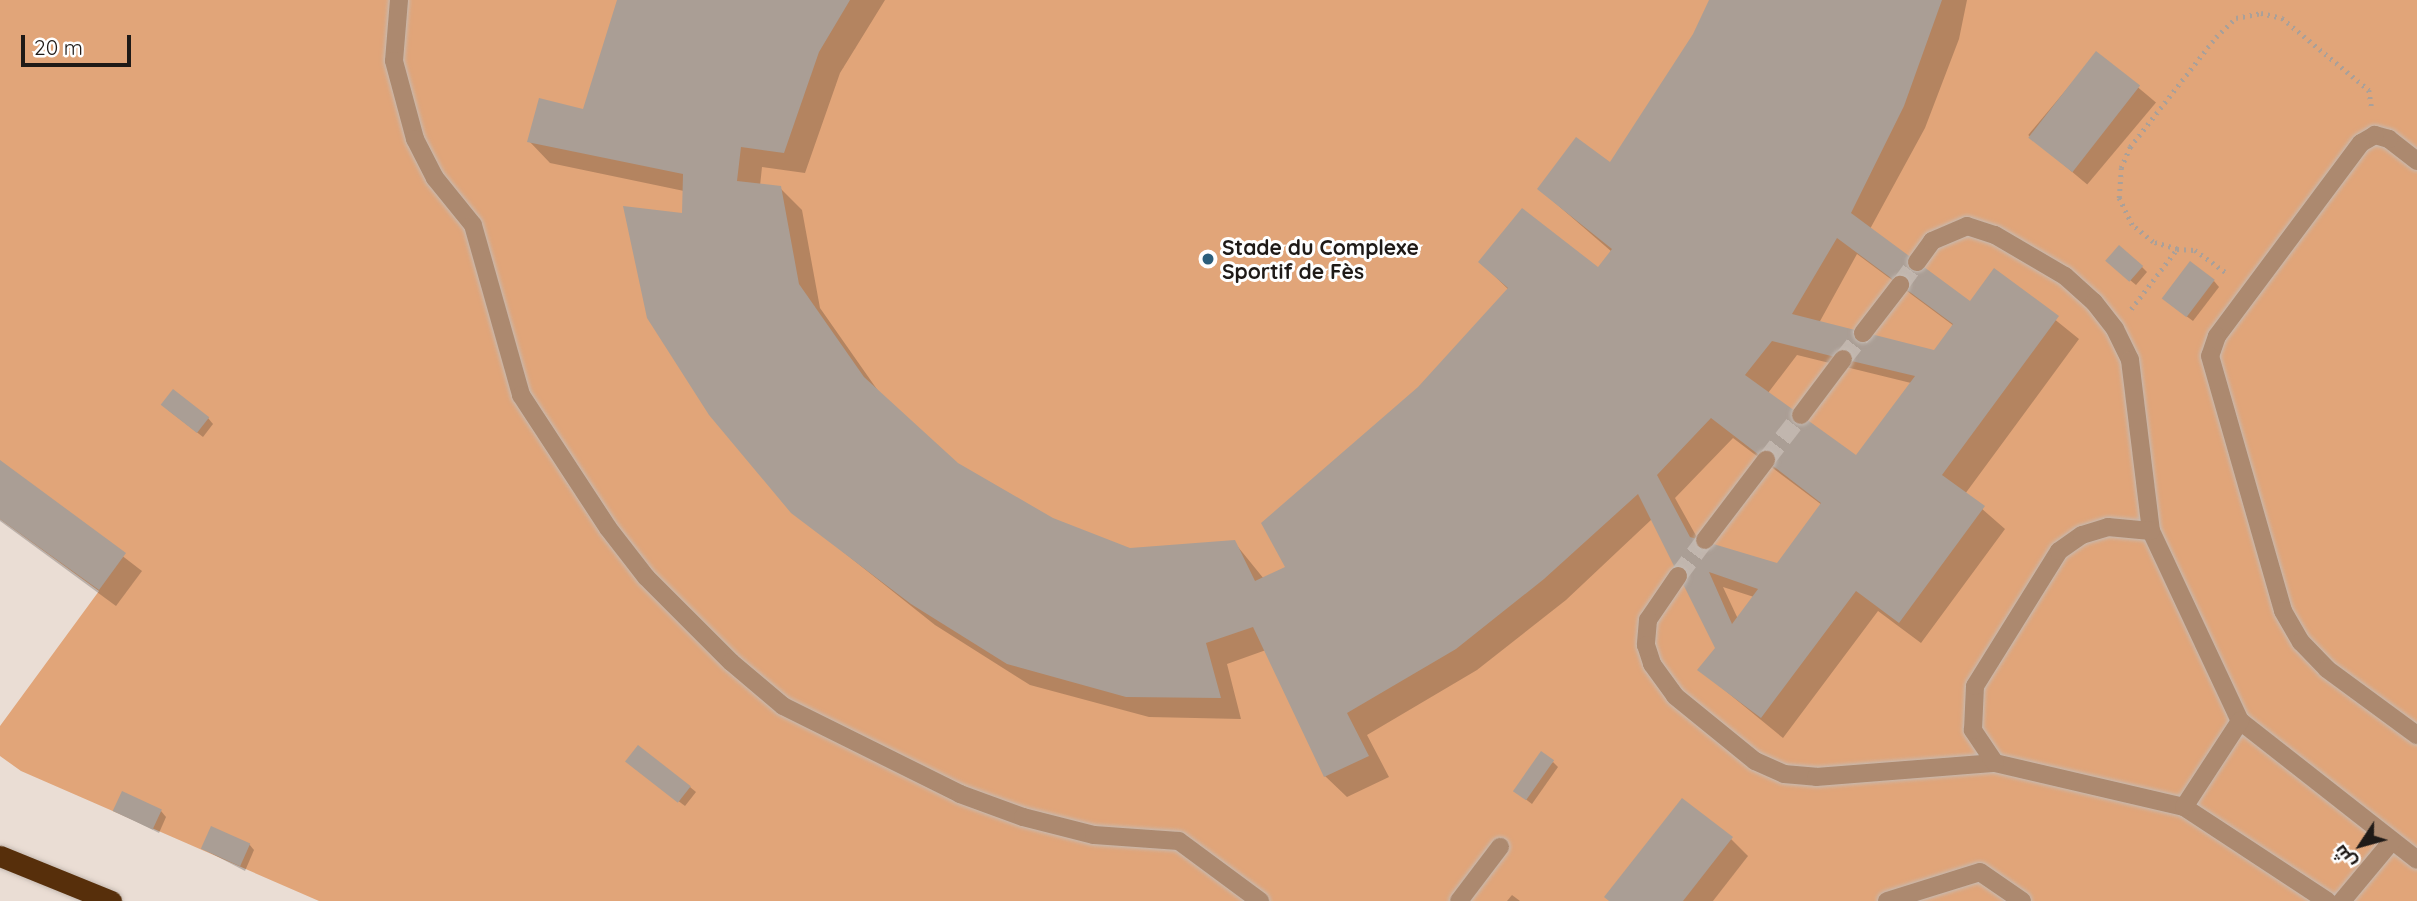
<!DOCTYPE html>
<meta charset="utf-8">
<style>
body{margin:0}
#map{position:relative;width:2417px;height:901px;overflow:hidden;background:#eaddd4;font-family:Quicksand,Cairo,sans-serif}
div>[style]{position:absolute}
.green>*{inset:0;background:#e1a579}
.shadow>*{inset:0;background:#0003;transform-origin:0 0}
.building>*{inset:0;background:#aa9e95;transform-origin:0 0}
.minor-tunnel>*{height:18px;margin-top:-9px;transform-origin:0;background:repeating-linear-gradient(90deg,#c1b6ae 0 18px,transparent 0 27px)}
.path>*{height:4.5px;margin-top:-2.25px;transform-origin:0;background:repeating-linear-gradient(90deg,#aaa099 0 2px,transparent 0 7px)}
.roads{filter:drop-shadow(0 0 2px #c5bab2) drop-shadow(0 0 2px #c5bab2)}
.minor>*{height:18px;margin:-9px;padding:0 9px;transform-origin:9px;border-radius:9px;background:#ac896f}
.highway>*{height:21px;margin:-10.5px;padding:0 10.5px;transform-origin:10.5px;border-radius:10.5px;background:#572f0b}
.dots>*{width:19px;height:19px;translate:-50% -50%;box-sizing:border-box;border:4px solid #fff;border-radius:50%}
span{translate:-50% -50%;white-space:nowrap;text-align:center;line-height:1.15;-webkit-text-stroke:6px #fff;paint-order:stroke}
.poi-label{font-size:21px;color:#1f1a17;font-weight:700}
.left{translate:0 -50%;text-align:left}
.north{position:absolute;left:2326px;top:810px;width:70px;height:70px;-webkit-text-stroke:5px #fff;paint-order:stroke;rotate:234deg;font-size:19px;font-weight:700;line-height:28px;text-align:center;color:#1f1a17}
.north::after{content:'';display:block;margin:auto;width:24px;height:32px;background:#1f1a17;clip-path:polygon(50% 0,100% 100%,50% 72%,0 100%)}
.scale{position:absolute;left:21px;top:35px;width:110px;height:32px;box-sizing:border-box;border:4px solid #1f1a17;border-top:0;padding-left:9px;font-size:21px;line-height:24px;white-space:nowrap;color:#1f1a17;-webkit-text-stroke:5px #fff;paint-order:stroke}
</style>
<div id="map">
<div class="green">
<i style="clip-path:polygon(0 0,2417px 0,2417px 901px,319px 901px,21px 771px,0 756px,0 726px,99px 591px,0 519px)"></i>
</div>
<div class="shadow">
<i style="clip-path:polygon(evenodd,619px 0,885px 0,840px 73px,805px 173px,762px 167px,760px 186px,780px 188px,802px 210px,820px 308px,881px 395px,957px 464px,1052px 519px,1130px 550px,1234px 542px,1264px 579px,1287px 567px,1419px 388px,1509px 290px,1480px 262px,1598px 269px,1612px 252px,1539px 189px,1611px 164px,1694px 34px,1711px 0,1967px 0,1959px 39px,1925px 128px,1870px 229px,1970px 304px,1995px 271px,2079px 339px,1965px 494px,2005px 529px,1921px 643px,1878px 611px,1783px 738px,1700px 670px,1716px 648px,1652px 519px,1566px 600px,1477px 670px,1367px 735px,1389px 777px,1347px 797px,1325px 776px,1266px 650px,1227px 664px,1241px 719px,1149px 717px,1030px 685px,935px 625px,793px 512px,683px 215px,684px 191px,550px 163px,529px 141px,584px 112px,619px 0,1857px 254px,1954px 326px,1935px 352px,1819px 323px,1857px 254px,619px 0,1797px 355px,1911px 383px,1856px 458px,1768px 393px,1797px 355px,619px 0,1733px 438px,1822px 505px,1777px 565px,1699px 541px,1675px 498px,1733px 438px,619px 0,1723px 587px,1754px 597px,1738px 619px,1723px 587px)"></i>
<i style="left:2097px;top:53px;width:77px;height:107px;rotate:40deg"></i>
<i style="clip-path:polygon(2113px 266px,2142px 267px,2147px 272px,2136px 285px)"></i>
<i style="clip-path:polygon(2214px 281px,2219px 287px,2193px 321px,2170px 304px)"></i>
<i style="clip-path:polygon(168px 410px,208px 418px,213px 424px,203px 437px)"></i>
<i style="clip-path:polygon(0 462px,142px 571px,116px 606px,0 521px)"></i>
<i style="clip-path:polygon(1553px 762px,1558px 767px,1532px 804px,1515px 791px)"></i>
<i style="clip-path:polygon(633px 767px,690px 787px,696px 792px,685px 806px)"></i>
<i style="clip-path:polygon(115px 811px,161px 811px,166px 817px,159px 833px)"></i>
<i style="clip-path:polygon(1731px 839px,1748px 856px,1713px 901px,1610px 901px)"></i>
<i style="clip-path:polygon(249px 844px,254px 850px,245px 871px,203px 849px)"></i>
<i style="clip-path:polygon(1512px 895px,1520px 901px,1507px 901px)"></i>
</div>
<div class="building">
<i style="clip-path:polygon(evenodd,617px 0,850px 0,819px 52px,784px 153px,741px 147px,737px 181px,781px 186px,799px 284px,864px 377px,958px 463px,1053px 518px,1130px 548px,1235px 540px,1255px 581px,1285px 567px,1261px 523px,1418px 387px,1508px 288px,1478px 262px,1522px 208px,1598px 267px,1612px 249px,1537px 189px,1576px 137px,1610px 162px,1693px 34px,1709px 0,1942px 0,1904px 106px,1851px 213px,1970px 301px,1994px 268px,2059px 316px,1942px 475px,1985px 506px,1899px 623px,1856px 591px,1761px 718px,1697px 670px,1715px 648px,1638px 494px,1544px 579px,1456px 649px,1347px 713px,1369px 756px,1324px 777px,1253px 627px,1206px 643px,1221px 698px,1126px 697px,1007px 664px,911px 604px,791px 513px,709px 415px,647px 318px,623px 206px,682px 213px,683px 174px,527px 142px,539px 98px,583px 109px,617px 0,1837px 238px,1953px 324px,1934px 350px,1792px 314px,1837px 238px,617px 0,1772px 341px,1843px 359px,1915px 376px,1856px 455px,1745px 375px,1772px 341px,617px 0,1711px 418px,1821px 503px,1777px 563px,1690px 537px,1657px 475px,1711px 418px,617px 0,1709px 572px,1758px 589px,1732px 624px,1709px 572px)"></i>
<i style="left:2096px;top:51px;width:56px;height:110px;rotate:38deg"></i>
<i style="left:2119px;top:245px;width:32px;height:21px;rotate:41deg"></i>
<i style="left:2190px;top:261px;width:31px;height:47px;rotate:37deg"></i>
<i style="left:173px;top:389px;width:46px;height:20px;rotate:38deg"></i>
<i style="clip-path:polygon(0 460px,126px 553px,99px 590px,0 519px)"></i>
<i style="left:638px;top:745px;width:67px;height:21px;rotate:38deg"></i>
<i style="left:1541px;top:751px;width:16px;height:49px;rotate:35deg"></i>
<i style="left:122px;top:791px;width:44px;height:22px;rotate:25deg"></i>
<i style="clip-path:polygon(1682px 798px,1733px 837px,1683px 901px,1609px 901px,1604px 897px)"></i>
<i style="left:211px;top:826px;width:43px;height:25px;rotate:24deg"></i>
</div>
<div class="minor-tunnel">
<i style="left:1900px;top:285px;width:29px;rotate:-54deg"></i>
<i style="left:1843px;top:359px;width:33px;rotate:-52deg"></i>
<i style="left:1766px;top:460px;width:57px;rotate:-52.1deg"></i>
<i style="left:1678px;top:576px;width:45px;rotate:-53.1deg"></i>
</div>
<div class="path">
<i style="left:2177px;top:249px;width:25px;rotate:-164deg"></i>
<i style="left:2153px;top:242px;width:27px;rotate:-141deg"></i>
<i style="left:2132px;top:225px;width:30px;rotate:-116deg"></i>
<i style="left:2119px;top:198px;width:30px;rotate:-86deg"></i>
<i style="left:2121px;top:168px;width:23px;rotate:-67deg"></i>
<i style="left:2130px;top:147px;width:140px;rotate:-52deg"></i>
<i style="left:2216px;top:37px;width:28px;rotate:-44deg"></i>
<i style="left:2236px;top:18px;width:25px;rotate:-11deg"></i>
<i style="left:2261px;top:13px;width:22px;rotate:13deg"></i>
<i style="left:2282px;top:18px;width:113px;rotate:39.6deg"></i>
<i style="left:2369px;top:90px;width:20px;rotate:81deg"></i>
<i style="left:2131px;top:309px;width:76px;rotate:-52.5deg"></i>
<i style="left:2177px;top:249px;width:18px;rotate:3deg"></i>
<i style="left:2195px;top:250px;width:41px;rotate:36deg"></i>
</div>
<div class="roads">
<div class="minor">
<i style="left:399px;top:0;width:61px;rotate:94.7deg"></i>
<i style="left:394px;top:61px;width:81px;rotate:74.9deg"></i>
<i style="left:415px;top:139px;width:44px;rotate:62.9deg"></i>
<i style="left:435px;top:178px;width:60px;rotate:51deg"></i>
<i style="left:473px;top:225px;width:177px;rotate:74.2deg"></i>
<i style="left:521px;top:395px;width:159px;rotate:56.8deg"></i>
<i style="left:608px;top:528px;width:62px;rotate:52.2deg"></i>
<i style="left:646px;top:577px;width:120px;rotate:45deg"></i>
<i style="left:731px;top:662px;width:68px;rotate:40.2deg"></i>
<i style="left:783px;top:706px;width:198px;rotate:26.4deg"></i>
<i style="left:960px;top:794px;width:67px;rotate:20.1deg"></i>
<i style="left:1023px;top:817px;width:73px;rotate:14.2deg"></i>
<i style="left:1094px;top:835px;width:85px;rotate:4deg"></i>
<i style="left:1179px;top:841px;width:101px;rotate:36.5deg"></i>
<i style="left:2417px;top:161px;width:36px;rotate:-142deg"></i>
<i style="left:2389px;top:139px;width:15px;rotate:-164deg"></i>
<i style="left:2375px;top:135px;width:16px;rotate:150deg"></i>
<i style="left:2361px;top:143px;width:241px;rotate:126.7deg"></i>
<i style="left:2217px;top:336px;width:21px;rotate:109deg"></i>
<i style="left:2210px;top:356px;width:265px;rotate:74deg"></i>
<i style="left:2283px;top:611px;width:36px;rotate:60deg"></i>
<i style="left:2301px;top:642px;width:37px;rotate:46deg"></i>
<i style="left:2327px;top:669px;width:112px;rotate:36.3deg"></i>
<i style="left:1917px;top:262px;width:26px;rotate:-54deg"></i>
<i style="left:1932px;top:241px;width:38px;rotate:-23deg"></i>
<i style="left:1967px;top:226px;width:29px;rotate:18deg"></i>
<i style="left:1995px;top:235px;width:81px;rotate:30.4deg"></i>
<i style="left:2065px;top:276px;width:39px;rotate:42deg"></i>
<i style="left:2094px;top:302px;width:34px;rotate:52deg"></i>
<i style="left:2115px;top:329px;width:34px;rotate:64deg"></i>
<i style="left:2130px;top:360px;width:172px;rotate:83deg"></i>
<i style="left:2151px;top:531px;width:210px;rotate:64.9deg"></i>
<i style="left:2240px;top:721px;width:225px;rotate:38.1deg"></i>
<i style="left:1863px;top:333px;width:61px;rotate:-52.4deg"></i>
<i style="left:1801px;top:415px;width:70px;rotate:-53.1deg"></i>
<i style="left:1705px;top:540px;width:101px;rotate:-52.7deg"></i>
<i style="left:1678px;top:576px;width:53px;rotate:124.3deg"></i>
<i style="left:1648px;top:620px;width:25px;rotate:95deg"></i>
<i style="left:1646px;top:645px;width:20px;rotate:72deg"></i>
<i style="left:1652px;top:664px;width:39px;rotate:54deg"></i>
<i style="left:1675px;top:696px;width:103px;rotate:39.1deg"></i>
<i style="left:1755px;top:761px;width:32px;rotate:24deg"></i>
<i style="left:1784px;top:774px;width:32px;rotate:5deg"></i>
<i style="left:1816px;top:777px;width:180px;rotate:-4.5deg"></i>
<i style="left:1995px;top:763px;width:194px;rotate:13.1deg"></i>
<i style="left:2184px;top:807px;width:171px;rotate:33.3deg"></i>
<i style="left:1995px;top:763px;width:40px;rotate:-124deg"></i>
<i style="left:1973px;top:730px;width:44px;rotate:-87.4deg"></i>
<i style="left:1975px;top:686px;width:159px;rotate:-58.1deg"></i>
<i style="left:2059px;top:551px;width:28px;rotate:-35deg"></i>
<i style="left:2082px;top:535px;width:27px;rotate:-17deg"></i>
<i style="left:2108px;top:527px;width:43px;rotate:5.3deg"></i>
<i style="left:2184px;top:807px;width:103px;rotate:-56.9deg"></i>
<i style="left:1459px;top:901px;width:68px;rotate:-52.8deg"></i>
<i style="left:1887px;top:901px;width:97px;rotate:-17.3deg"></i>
<i style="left:1980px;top:872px;width:51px;rotate:34.6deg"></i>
<i style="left:2342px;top:901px;width:78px;rotate:-50.2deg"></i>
</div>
<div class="highway">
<i style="left:0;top:856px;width:120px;rotate:22.1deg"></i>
</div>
</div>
<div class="dots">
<i style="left:1208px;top:259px;background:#2c5e7b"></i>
</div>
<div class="poi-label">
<span class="left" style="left:1222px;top:259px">Stade du Complexe<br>Sportif de Fès</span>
</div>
<div class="north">ش</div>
<div class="scale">20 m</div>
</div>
